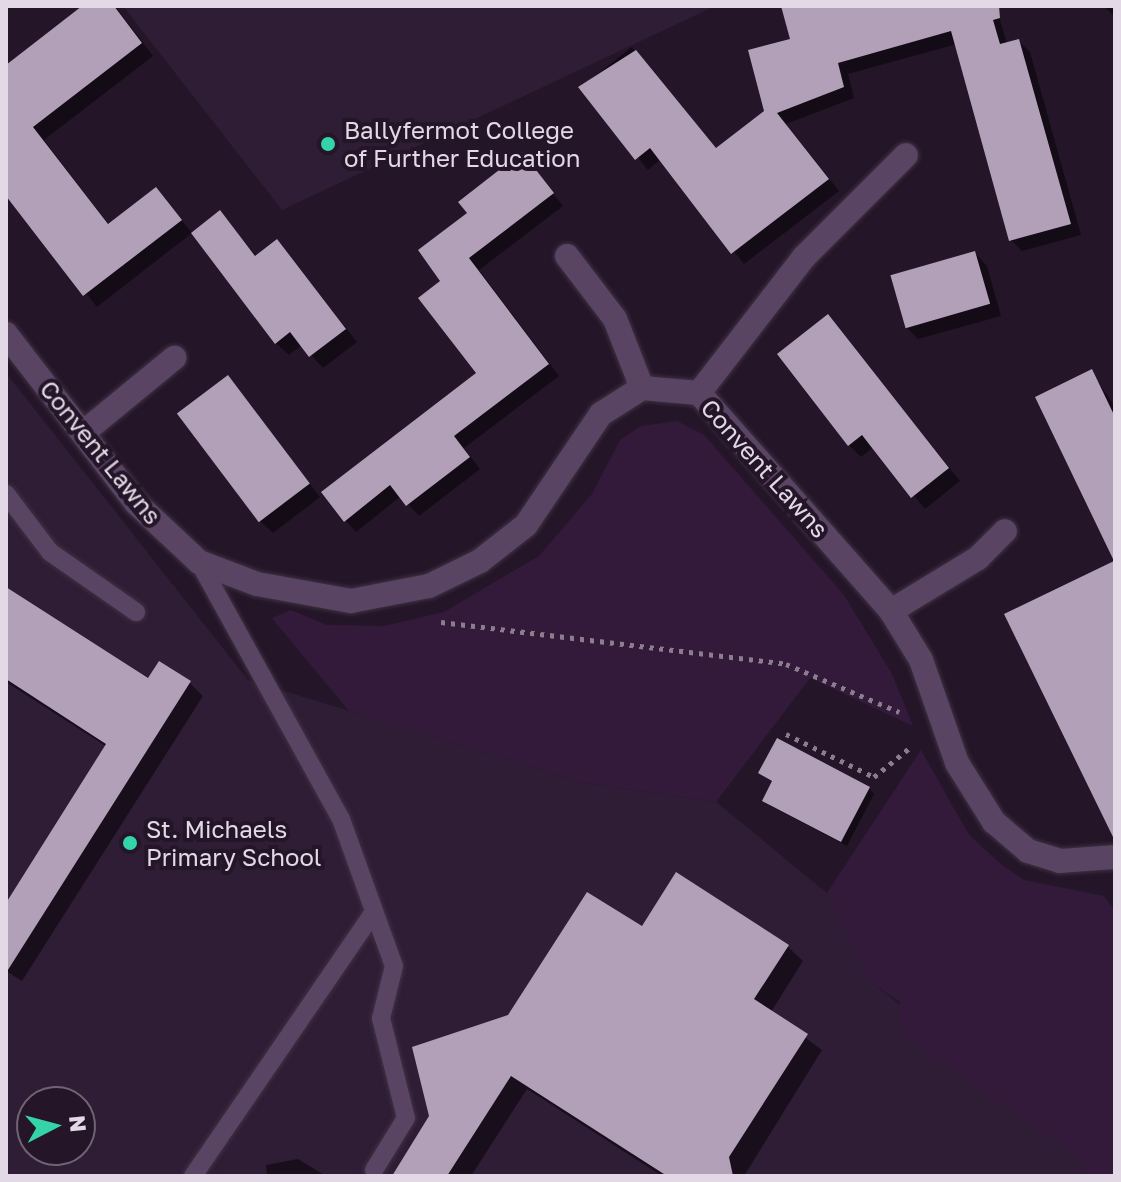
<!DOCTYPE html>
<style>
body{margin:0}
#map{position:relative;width:1121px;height:1182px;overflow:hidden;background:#241628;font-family:"Golos Text",sans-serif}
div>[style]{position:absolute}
.built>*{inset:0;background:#2f1d35}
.green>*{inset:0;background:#331a3b}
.shadow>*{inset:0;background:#0007}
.building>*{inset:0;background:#b2a0b9;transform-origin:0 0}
.path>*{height:5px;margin-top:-2.5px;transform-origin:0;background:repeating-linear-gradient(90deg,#8a7e8d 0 4px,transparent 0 10px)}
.roads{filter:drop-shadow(0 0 2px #3f3143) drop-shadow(0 0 2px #3f3143)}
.service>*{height:18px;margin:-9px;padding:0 9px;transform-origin:9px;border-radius:9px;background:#5a4463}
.minor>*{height:24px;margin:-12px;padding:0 12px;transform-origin:12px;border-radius:12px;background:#5a4463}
.dots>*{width:22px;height:22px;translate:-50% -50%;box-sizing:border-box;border:4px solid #241628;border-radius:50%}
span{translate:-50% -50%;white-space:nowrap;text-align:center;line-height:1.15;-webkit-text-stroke:8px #241628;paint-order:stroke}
.poi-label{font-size:24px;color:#e3d9e6}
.left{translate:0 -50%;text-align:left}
.street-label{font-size:24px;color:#e3d9e6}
.frame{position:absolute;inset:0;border:8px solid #e3d9e6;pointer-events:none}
.north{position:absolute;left:16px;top:1086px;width:80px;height:80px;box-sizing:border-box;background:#241628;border:2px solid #706474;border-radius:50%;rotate:84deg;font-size:22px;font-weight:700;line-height:32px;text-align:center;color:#e3d9e6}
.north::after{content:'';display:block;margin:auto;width:28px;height:36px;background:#34d4a8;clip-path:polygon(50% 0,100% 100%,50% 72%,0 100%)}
</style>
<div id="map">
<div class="built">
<i style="clip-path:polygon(123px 6px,715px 6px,282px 210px)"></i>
<i style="clip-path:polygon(evenodd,6px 373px,248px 680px,584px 783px,716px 802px,827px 893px,870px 981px,1115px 1176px,6px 1176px,6px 373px,32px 1102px,80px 1102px,80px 1150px,32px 1150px,32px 1102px)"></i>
</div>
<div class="green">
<i style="clip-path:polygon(677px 421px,704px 435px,844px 595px,892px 674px,913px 726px,810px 678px,716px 802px,584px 783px,349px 711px,272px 618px,291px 610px,327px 625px,384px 626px,444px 612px,539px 556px,592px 494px,620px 440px,641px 426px)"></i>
<i style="clip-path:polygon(921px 750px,969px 835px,1002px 865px,1024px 880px,1104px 896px,1115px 911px,1115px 1176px,1080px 1176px,1083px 1160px,900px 1033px,900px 1002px,869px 981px,827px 893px)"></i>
</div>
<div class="shadow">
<i style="clip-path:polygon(86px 6px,115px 6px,153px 56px,44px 140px,110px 226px,156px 189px,192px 233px,97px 307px,6px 192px,6px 68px)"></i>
<i style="clip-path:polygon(783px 6px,996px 6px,1007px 44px,1019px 41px,1030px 52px,1081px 235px,1022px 251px,1011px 240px,957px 44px,848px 74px,854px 98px,786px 124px,839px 191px,744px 264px,661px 159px,648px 170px,581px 87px,632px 47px,717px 150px,766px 111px,792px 40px)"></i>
<i style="clip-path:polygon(1104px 6px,1115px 6px,1115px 17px)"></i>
<i style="clip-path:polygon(522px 155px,563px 206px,479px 270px,559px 376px,464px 448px,480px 469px,419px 516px,401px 496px,356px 532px,345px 520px,479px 373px,443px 281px,470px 213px)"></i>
<i style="clip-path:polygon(220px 213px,257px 257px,277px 241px,357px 342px,323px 368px,302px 345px,289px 355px,276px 343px)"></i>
<i style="clip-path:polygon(975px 253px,987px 266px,1001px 316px,918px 339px,906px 327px)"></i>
<i style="clip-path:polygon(828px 317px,960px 481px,925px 509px,874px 447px,861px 457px,849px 445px)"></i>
<i style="clip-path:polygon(1091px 371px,1115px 407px,1115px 558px)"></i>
<i style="clip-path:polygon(228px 377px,320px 497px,273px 533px,260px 521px)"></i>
<i style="clip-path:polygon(6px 591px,149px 681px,190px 683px,203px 696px,22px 981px,6px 971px,6px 906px,107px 747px,6px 682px)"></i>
<i style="clip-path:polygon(760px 773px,869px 788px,874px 794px,847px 846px,770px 806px,764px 800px,773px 783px)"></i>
<i style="clip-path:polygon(642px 929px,787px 946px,803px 961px,771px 1012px,822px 1050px,744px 1176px,662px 1176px,527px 1089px,471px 1176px,394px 1176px,509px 1017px)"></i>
<i style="clip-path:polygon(298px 1159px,326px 1176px,267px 1176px,266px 1165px)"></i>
</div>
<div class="building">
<i style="clip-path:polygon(82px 6px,114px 6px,142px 43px,33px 127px,108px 224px,156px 187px,182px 220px,83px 296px,6px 196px,6px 65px)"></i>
<i style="clip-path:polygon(781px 6px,999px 6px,1000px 18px,993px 20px,1000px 44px,1019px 39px,1071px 224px,1009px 241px,951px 31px,838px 63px,844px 87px,777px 113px,829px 179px,731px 254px,650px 148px,635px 160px,578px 87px,636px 50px,716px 148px,764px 111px,748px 50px,790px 39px)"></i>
<i style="clip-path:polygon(522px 152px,554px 193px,469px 258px,549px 364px,454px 436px,470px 457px,406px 506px,390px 485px,344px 522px,321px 492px,476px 373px,418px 298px,440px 281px,418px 250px,467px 213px,458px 202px)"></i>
<i style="clip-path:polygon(220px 210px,255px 256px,277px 239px,346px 329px,309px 357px,290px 332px,275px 344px,191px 233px)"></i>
<i style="left:975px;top:251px;width:55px;height:88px;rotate:74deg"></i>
<i style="clip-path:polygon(828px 314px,949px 468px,911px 498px,862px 435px,848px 446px,777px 354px)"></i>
<i style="clip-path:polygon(1092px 369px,1115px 417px,1115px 841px,1004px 614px,1114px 561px,1035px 397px)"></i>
<i style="left:228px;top:375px;width:136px;height:64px;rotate:53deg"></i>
<i style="clip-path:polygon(6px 587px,148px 678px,159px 661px,191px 681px,6px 973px,6px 903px,106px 744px,6px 679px)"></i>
<i style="clip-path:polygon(777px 738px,870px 787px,841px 842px,762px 801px,772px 781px,758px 773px)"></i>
<i style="clip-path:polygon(676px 872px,789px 945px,754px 999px,808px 1034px,729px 1157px,733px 1176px,667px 1176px,511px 1076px,447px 1176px,392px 1176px,429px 1116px,412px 1047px,508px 1015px,587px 892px,642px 926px)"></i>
</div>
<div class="path">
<i style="left:441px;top:622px;width:348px;rotate:6.9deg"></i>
<i style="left:786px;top:664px;width:123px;rotate:23deg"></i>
<i style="left:786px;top:734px;width:98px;rotate:26deg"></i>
<i style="left:874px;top:777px;width:49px;rotate:-39.2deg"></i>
</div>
<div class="roads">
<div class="service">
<i style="left:6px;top:494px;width:73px;rotate:52.8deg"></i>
<i style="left:50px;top:552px;width:105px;rotate:34.9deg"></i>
<i style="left:199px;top:562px;width:294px;rotate:61.1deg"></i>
<i style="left:341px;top:819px;width:156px;rotate:70.2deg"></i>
<i style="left:394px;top:966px;width:54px;rotate:104deg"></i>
<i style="left:381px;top:1018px;width:103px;rotate:76deg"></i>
<i style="left:406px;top:1118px;width:61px;rotate:121.6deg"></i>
<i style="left:193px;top:1176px;width:320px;rotate:-55.6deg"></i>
</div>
<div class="minor">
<i style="left:567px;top:256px;width:79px;rotate:52.7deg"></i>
<i style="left:615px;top:319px;width:74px;rotate:68.6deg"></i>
<i style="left:6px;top:334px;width:213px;rotate:52.4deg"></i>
<i style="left:136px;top:503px;width:86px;rotate:43.1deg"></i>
<i style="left:199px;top:562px;width:62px;rotate:20.8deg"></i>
<i style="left:257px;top:584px;width:96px;rotate:10.3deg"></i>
<i style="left:351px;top:601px;width:79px;rotate:-10.9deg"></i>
<i style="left:429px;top:586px;width:57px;rotate:-26.1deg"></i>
<i style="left:480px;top:561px;width:58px;rotate:-38deg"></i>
<i style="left:526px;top:525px;width:134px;rotate:-56deg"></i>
<i style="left:601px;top:414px;width:49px;rotate:-32.4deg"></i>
<i style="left:642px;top:388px;width:57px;rotate:5deg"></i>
<i style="left:699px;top:393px;width:290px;rotate:48.6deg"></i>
<i style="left:891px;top:611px;width:57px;rotate:58.5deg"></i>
<i style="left:921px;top:660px;width:109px;rotate:70.7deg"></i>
<i style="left:957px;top:763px;width:70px;rotate:57.9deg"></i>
<i style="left:994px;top:822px;width:45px;rotate:40.5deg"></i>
<i style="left:1028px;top:851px;width:34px;rotate:17deg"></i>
<i style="left:1060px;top:861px;width:55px;rotate:-4.2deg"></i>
<i style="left:699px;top:393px;width:172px;rotate:-52.3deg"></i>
<i style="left:804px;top:257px;width:144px;rotate:-45deg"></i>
<i style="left:84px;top:432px;width:117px;rotate:-39.4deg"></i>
<i style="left:891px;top:611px;width:102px;rotate:-31.3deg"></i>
<i style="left:978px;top:558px;width:38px;rotate:-45deg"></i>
</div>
</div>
<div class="dots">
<i style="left:328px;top:144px;background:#34d4a8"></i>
<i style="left:130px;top:843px;background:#34d4a8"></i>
</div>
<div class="poi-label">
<span class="left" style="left:344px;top:144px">Ballyfermot College<br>of Further Education</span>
<span class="left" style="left:146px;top:843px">St. Michaels<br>Primary School</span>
</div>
<div class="street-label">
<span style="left:101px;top:452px;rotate:51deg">Convent Lawns</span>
<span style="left:765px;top:468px;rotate:48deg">Convent Lawns</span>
</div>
<div class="frame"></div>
<div class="north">N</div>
</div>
